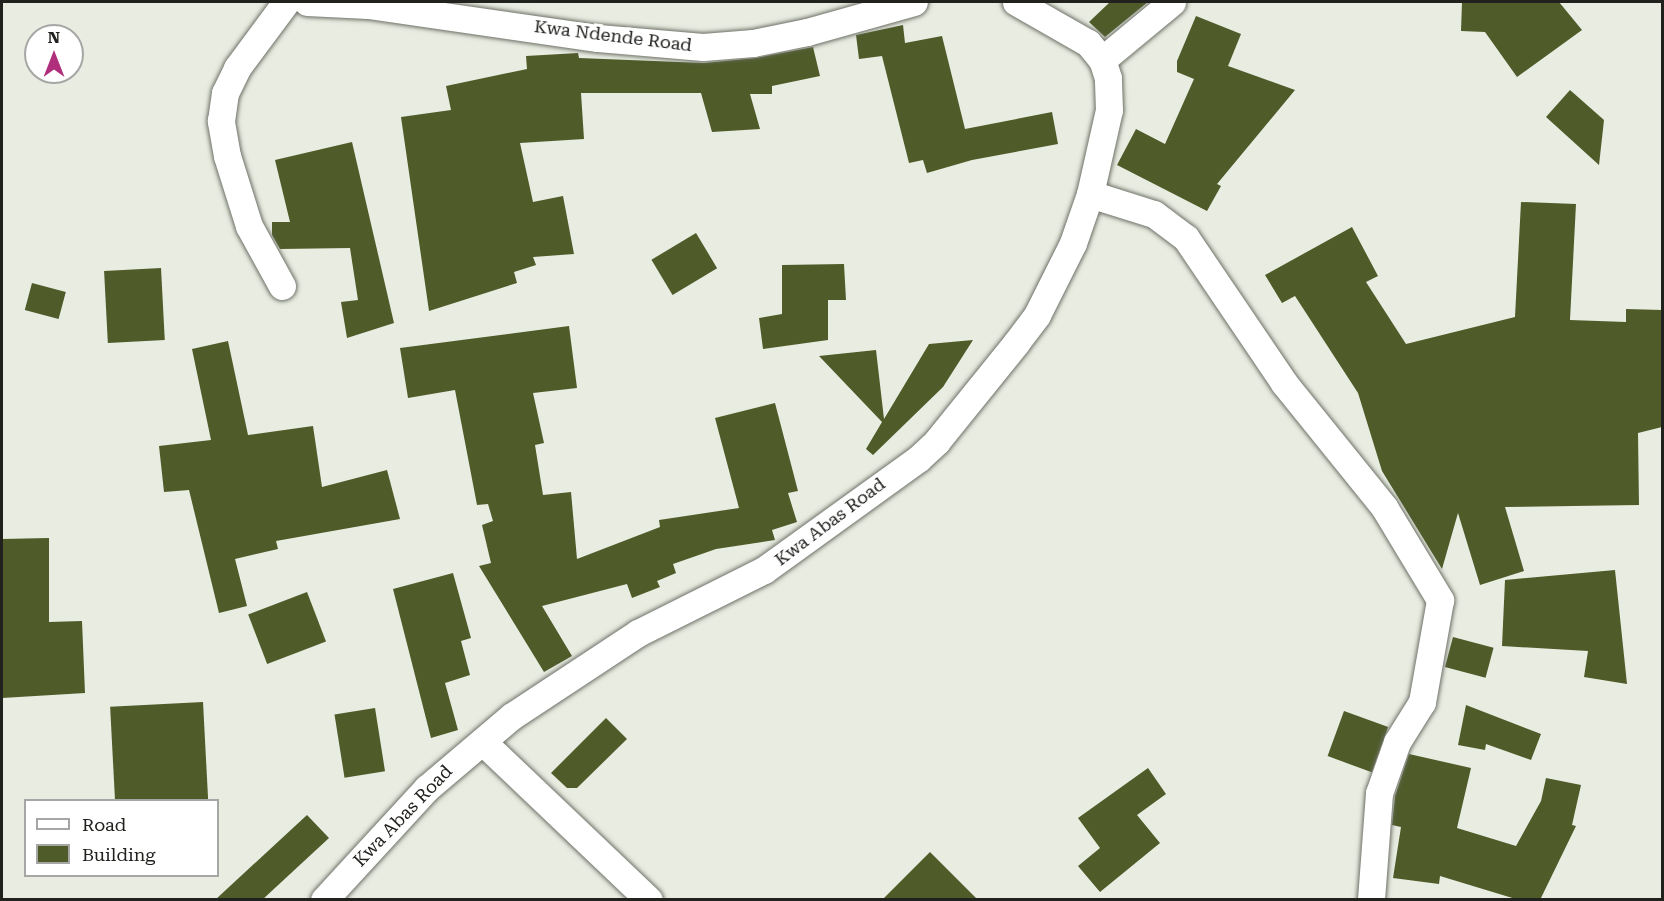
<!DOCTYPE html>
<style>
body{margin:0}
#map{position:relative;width:1664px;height:901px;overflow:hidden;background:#e8ece1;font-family:"Roboto Serif",serif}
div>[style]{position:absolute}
.building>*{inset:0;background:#4f5b29;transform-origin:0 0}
.roads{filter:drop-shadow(0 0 2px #6e7167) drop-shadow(0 0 2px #6e7167)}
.street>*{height:27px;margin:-13.5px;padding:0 13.5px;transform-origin:13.5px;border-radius:13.5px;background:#fff}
span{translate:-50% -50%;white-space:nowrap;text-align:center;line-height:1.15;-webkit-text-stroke:6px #fff;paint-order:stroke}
.street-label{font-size:18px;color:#21221e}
.frame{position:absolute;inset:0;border:3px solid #21221e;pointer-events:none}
.legend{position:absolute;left:24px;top:799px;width:195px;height:78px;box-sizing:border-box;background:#fff;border:2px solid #a6a7a5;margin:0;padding:8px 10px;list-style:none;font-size:18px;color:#21221e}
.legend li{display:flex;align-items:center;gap:12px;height:30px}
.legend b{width:30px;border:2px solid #a6a7a5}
.north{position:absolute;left:24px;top:24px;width:60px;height:60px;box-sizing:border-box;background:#fff;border:2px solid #a6a7a5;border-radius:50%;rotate:0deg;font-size:16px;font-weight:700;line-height:24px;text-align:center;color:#21221e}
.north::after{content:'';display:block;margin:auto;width:21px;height:27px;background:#af2f7c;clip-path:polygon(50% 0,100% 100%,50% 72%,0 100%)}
</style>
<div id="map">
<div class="building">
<i style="clip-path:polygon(1110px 2px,1148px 2px,1105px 37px,1089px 22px)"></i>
<i style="clip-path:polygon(1462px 2px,1559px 2px,1582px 30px,1517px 77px,1485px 32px,1461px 31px)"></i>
<i style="clip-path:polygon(1196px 16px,1241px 34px,1228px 66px,1295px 90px,1217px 184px,1221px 186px,1207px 211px,1117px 165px,1136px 129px,1165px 144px,1194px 79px,1177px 72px,1177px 61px)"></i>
<i style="clip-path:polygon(903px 25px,905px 43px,942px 36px,965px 129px,1052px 112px,1058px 144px,972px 160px,927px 173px,923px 160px,909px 163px,882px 56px,859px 59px,856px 35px)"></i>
<i style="clip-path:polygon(813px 47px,820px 76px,772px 86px,772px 94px,750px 94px,760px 129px,712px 132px,701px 93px,581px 93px,584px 139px,520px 143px,533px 202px,563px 196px,574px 254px,533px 257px,536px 265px,514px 272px,517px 283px,429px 311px,401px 117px,451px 110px,446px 86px,527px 69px,526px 56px,578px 53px,579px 58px,704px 63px,756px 58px)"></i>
<i style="clip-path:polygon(1570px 90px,1604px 120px,1599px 165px,1546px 117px)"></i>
<i style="clip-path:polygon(352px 142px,394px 323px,347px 338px,341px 302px,358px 300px,350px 248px,280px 249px,272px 235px,272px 222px,290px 222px,275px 160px)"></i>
<i style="clip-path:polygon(1521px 202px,1576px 204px,1570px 320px,1626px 322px,1626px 309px,1662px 310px,1662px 427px,1638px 433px,1639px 505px,1505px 507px,1524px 571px,1480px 585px,1458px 513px,1442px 569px,1382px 471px,1358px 393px,1295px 296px,1282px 303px,1265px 275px,1352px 227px,1378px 276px,1366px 282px,1406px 344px,1515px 317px)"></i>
<i style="left:696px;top:233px;width:41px;height:52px;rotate:59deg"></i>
<i style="clip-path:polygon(844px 264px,846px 300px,828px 300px,828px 340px,763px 349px,759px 318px,782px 314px,782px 265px)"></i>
<i style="left:161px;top:268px;width:72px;height:57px;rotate:87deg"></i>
<i style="left:32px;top:283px;width:35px;height:28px;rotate:15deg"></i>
<i style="clip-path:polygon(569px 326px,577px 388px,533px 393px,544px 443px,535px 445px,543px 495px,571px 492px,577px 559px,660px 527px,659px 520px,739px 508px,715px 418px,775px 403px,798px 491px,788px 493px,797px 522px,772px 530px,775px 540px,716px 549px,673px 564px,676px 573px,657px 581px,660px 587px,632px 598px,627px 584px,542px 606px,572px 656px,544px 672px,479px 566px,491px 563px,482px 525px,493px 521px,488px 504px,477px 505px,455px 390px,408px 398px,400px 348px)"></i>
<i style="clip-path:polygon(973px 340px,943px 387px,873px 455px,866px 449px,882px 422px,819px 356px,876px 350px,884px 419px,929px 344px)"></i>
<i style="clip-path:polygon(228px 341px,248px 435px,313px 426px,322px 487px,387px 470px,400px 519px,276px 541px,278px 549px,235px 559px,247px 606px,219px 613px,189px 490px,164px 492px,159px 446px,211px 440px,192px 349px)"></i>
<i style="clip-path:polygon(49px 538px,49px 622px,82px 621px,85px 693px,2px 698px,2px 539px)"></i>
<i style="clip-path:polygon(1615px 570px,1627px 684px,1584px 677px,1588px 651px,1502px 646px,1505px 580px)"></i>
<i style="clip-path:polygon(453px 573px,471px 638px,461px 641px,470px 675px,445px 683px,458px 730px,431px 738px,393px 589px)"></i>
<i style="left:307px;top:592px;width:53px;height:63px;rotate:69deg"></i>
<i style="left:1453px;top:637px;width:42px;height:31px;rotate:15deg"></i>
<i style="left:203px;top:702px;width:99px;height:93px;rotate:87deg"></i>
<i style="clip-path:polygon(1466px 705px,1541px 734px,1531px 760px,1486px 744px,1485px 750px,1458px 745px)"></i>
<i style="left:375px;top:708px;width:64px;height:41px;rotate:81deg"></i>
<i style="left:1344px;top:711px;width:47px;height:48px;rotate:20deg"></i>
<i style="clip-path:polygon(606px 718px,627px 739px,577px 788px,567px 788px,551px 773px)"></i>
<i style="clip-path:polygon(1409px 754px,1471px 768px,1457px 828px,1516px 846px,1541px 801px,1546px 778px,1581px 785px,1572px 825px,1576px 826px,1540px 900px,1519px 900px,1440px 876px,1439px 884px,1393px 878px,1401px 827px,1392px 825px,1395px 796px)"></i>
<i style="clip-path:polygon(1148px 768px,1166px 794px,1137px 815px,1160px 843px,1100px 892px,1078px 866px,1100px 848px,1078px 818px)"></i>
<i style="clip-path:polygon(307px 815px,329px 838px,262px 900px,215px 900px)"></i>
<i style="clip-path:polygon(930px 852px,978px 900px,882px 900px)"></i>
</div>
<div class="roads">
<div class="street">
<i style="left:307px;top:2px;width:61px;rotate:2.8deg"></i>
<i style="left:368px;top:5px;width:232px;rotate:8.2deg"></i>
<i style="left:598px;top:38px;width:105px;rotate:4.9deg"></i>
<i style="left:703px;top:47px;width:50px;rotate:-4.6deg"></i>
<i style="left:753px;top:43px;width:55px;rotate:-11.5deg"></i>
<i style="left:807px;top:32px;width:111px;rotate:-15.7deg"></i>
<i style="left:1102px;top:60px;width:91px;rotate:-39.6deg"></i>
<i style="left:1090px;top:194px;width:67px;rotate:17.4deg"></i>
<i style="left:1154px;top:214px;width:40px;rotate:37deg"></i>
<i style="left:1186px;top:238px;width:175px;rotate:55.9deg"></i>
<i style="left:1284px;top:383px;width:159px;rotate:51.1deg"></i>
<i style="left:1384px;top:507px;width:109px;rotate:58.9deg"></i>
<i style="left:1440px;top:600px;width:104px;rotate:100deg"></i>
<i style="left:1422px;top:702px;width:47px;rotate:122deg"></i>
<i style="left:1397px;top:742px;width:54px;rotate:109.4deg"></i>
<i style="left:1379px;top:793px;width:107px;rotate:94.3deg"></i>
<i style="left:282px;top:286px;width:68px;rotate:-118.8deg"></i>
<i style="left:249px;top:226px;width:73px;rotate:-107.4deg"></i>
<i style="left:227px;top:156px;width:36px;rotate:-100deg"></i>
<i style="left:221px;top:121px;width:28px;rotate:-82deg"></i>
<i style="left:225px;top:93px;width:28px;rotate:-64deg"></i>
<i style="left:237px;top:68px;width:82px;rotate:-53.4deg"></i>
<i style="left:483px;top:742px;width:229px;rotate:43.6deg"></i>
<i style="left:324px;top:900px;width:152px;rotate:-47.4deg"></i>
<i style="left:427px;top:788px;width:111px;rotate:-40.3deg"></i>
<i style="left:512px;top:716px;width:151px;rotate:-33.4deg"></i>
<i style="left:638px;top:633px;width:141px;rotate:-26.6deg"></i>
<i style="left:764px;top:570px;width:190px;rotate:-35.8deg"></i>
<i style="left:918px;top:459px;width:26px;rotate:-43deg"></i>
<i style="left:937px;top:441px;width:126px;rotate:-51.1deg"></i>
<i style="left:1016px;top:343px;width:35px;rotate:-53deg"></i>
<i style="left:1037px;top:315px;width:80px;rotate:-63.4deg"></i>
<i style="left:1073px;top:243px;width:52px;rotate:-70.9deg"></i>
<i style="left:1090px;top:194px;width:86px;rotate:-77.3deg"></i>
<i style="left:1109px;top:110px;width:32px;rotate:-92deg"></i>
<i style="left:1108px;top:78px;width:19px;rotate:-108deg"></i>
<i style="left:1102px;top:60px;width:22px;rotate:-129deg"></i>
<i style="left:1088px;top:43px;width:83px;rotate:-150.3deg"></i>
</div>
</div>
<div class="street-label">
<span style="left:613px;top:36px;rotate:7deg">Kwa Ndende Road</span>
<span style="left:830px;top:522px;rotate:-37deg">Kwa Abas Road</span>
<span style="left:403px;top:816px;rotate:-46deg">Kwa Abas Road</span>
</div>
<div class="frame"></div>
<ul class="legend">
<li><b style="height:8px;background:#fff"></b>Road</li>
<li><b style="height:16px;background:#4f5b29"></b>Building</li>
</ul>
<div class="north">N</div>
</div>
